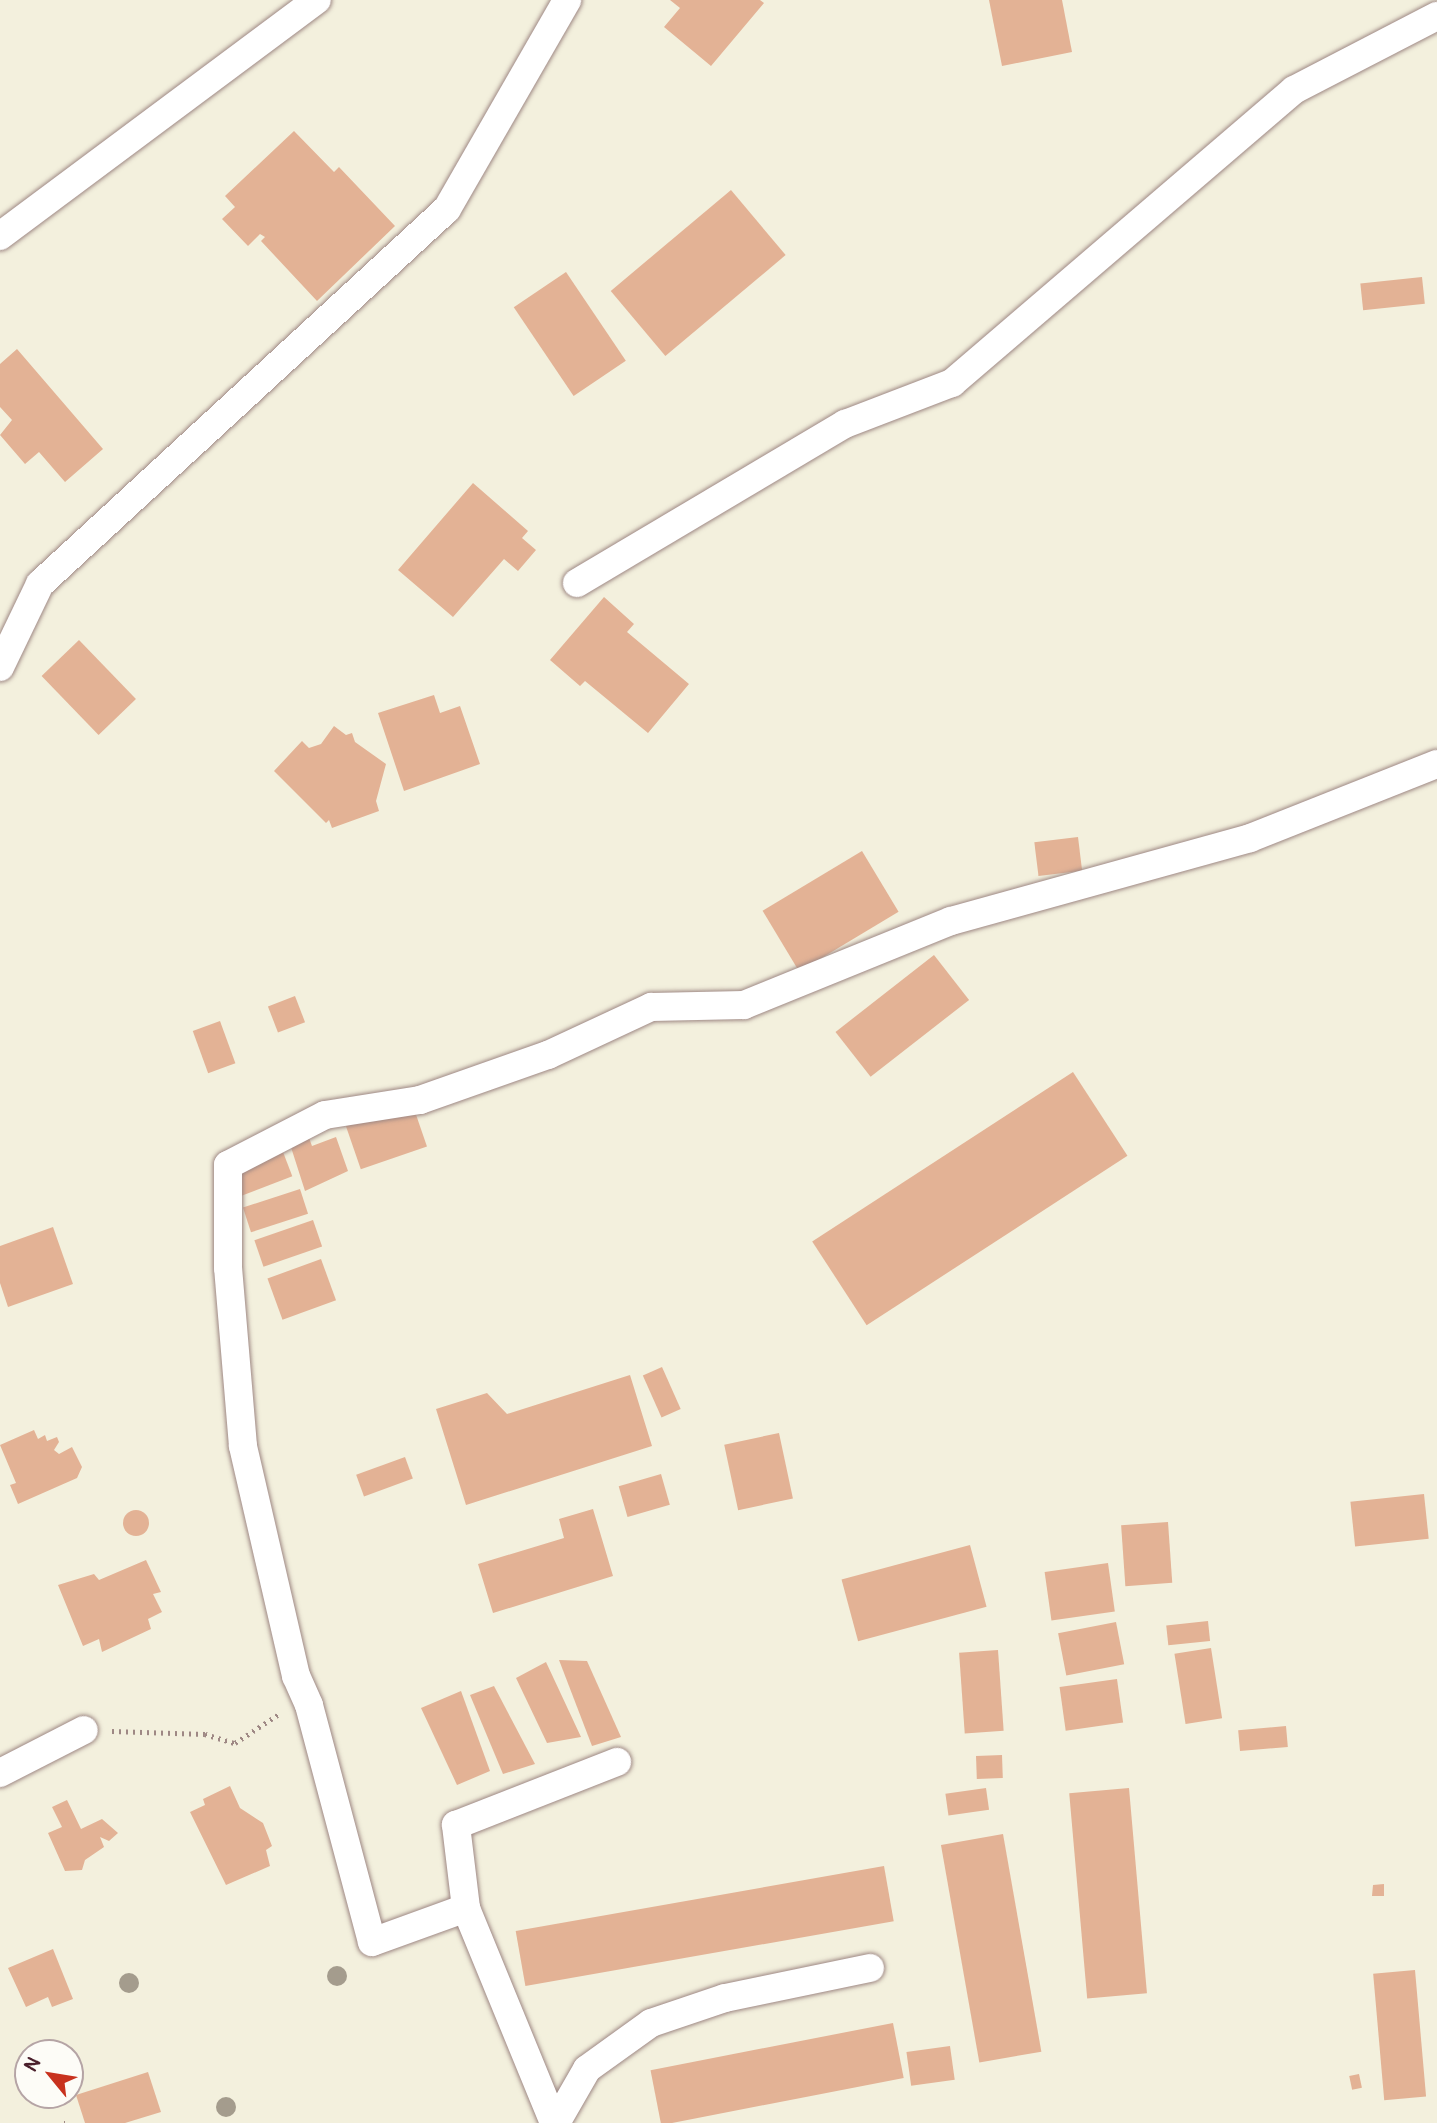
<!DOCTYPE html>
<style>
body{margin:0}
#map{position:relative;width:1437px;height:2123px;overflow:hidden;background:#f3f0dd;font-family:Pangolin,sans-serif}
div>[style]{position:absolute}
.building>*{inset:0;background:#e3b295;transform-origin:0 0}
.round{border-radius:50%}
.path>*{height:4.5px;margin-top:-2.25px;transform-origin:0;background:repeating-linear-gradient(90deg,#9e8884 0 2px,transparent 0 7px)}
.roads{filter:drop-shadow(0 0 2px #9e8884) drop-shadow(0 0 2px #9e8884)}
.minor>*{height:28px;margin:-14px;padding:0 14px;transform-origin:14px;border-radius:14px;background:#fff}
.trees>*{width:20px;height:20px;margin:-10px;border-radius:50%;background:#a49c8d}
span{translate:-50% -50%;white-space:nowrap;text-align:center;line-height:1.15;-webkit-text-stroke:6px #fdfcf7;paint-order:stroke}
.north{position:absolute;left:14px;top:2039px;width:70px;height:70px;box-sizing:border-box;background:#fdfcf7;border:2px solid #b5a4a5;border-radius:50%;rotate:300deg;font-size:19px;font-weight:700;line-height:28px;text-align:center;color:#4a1f2b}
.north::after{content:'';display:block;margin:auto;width:24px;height:32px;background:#c8321e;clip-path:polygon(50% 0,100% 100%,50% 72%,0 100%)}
</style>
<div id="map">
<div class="building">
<i style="clip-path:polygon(670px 0,760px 0,764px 3px,711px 66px,664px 27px,680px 8px)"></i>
<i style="clip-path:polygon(989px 0,1062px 0,1072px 52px,1002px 66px)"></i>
<i style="clip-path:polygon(294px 131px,334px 172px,339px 167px,395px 226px,317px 301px,261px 241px,265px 237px,260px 234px,248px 246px,222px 219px,235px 207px,225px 196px)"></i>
<i style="left:731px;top:190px;width:85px;height:157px;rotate:50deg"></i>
<i style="left:566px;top:272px;width:107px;height:63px;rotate:56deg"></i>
<i style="left:1422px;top:277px;width:27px;height:62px;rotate:84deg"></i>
<i style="clip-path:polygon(17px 349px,103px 449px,65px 482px,39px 452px,25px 464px,0 435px,12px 420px,0 407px,0 364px)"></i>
<i style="clip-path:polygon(473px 483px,528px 531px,522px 538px,536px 550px,518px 571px,504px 559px,453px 617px,398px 570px)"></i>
<i style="clip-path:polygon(604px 597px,634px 624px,627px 632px,689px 684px,648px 733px,585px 681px,580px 686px,550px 660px)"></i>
<i style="left:79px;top:640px;width:82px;height:52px;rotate:46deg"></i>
<i style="clip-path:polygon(434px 695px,440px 713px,460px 706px,480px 764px,404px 791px,378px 713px)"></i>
<i style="clip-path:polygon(334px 726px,346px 735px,352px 733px,355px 742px,386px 764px,376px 801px,379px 811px,332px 828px,329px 820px,326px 823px,274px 771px,302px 741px,309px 748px,321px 744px)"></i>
<i style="left:1078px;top:837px;width:34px;height:44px;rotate:83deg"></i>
<i style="left:862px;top:851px;width:71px;height:116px;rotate:59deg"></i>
<i style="left:934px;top:955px;width:57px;height:125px;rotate:52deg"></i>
<i style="left:295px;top:996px;width:28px;height:29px;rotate:69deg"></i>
<i style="left:220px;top:1021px;width:45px;height:29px;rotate:70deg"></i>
<i style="left:1073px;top:1072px;width:100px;height:311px;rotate:57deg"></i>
<i style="left:412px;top:1103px;width:46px;height:70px;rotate:71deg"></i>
<i style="clip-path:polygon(308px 1135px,312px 1146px,336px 1137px,348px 1171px,305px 1191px,289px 1141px)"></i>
<i style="left:283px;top:1152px;width:26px;height:55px;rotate:69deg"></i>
<i style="left:300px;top:1189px;width:26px;height:60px;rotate:72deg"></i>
<i style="left:313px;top:1220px;width:28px;height:62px;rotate:71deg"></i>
<i style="clip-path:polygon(53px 1227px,73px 1284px,8px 1307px,0 1283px,0 1246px)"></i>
<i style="left:321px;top:1259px;width:44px;height:57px;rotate:70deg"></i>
<i style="left:662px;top:1367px;width:46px;height:21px;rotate:66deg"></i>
<i style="clip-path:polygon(630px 1375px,652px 1446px,466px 1505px,436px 1409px,487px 1393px,507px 1414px)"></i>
<i style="clip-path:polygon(34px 1430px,38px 1439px,45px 1435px,47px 1441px,57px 1437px,59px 1442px,54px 1450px,59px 1454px,72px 1447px,82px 1467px,77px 1478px,18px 1504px,10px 1485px,16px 1483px,0 1445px)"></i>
<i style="left:779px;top:1433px;width:67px;height:56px;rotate:78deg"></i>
<i style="left:405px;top:1457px;width:23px;height:52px;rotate:70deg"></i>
<i style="left:661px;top:1474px;width:32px;height:44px;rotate:74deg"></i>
<i style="left:1424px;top:1494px;width:45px;height:74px;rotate:84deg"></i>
<i style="clip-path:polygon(593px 1509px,613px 1576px,493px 1613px,478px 1564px,564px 1538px,559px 1519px)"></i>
<i class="round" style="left:123px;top:1510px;width:26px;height:26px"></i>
<i style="left:1168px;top:1522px;width:61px;height:47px;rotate:86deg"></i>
<i style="left:970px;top:1545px;width:64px;height:133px;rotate:75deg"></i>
<i style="clip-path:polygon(146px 1560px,161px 1592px,153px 1594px,162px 1612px,148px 1619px,151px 1629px,102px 1652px,99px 1639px,83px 1646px,58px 1585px,94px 1574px,99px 1580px)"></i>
<i style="left:1108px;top:1563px;width:49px;height:64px;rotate:82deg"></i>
<i style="left:1208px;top:1621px;width:20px;height:42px;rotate:84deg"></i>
<i style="left:1116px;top:1622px;width:43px;height:59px;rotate:79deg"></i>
<i style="left:1211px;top:1648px;width:71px;height:37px;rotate:81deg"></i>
<i style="left:998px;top:1650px;width:81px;height:39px;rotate:86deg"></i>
<i style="clip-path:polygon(559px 1660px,587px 1661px,621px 1737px,592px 1746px)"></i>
<i style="clip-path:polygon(546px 1662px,581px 1737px,547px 1743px,516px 1678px)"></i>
<i style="left:1117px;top:1679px;width:44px;height:58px;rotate:82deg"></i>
<i style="clip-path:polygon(494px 1686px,535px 1764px,503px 1774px,470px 1695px)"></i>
<i style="clip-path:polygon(461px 1691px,490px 1771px,457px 1785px,421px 1708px)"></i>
<i style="left:1286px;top:1726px;width:21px;height:48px;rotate:85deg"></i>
<i style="left:1002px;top:1755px;width:23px;height:26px;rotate:88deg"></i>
<i style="clip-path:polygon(230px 1786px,240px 1808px,263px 1823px,272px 1846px,266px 1850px,270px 1866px,226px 1885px,190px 1812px,205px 1805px,203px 1799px)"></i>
<i style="left:986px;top:1788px;width:22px;height:41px;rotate:82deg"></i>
<i style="left:1129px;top:1788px;width:206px;height:60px;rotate:85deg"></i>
<i style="clip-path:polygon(67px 1800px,81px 1829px,102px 1819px,118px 1833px,109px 1841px,100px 1837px,104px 1847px,85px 1860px,82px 1870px,65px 1871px,48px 1833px,62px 1827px,52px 1807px)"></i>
<i style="left:1003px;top:1834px;width:221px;height:63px;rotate:80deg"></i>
<i style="left:884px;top:1866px;width:56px;height:374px;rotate:80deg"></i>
<i style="clip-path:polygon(1384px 1884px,1384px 1896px,1372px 1896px,1373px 1885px)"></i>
<i style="clip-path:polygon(53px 1949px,73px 1999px,52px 2007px,48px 1997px,26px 2007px,8px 1968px)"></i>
<i style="left:1415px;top:1970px;width:127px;height:42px;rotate:85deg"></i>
<i style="left:893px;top:2023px;width:56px;height:247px;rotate:79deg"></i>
<i style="left:950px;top:2046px;width:34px;height:44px;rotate:82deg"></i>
<i style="clip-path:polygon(148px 2072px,161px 2112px,125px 2123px,85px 2123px,76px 2095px)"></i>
<i style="left:1359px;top:2074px;width:14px;height:10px;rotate:78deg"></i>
</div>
<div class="path">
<i style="left:112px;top:1731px;width:93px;rotate:1.8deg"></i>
<i style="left:205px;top:1734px;width:31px;rotate:17deg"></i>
<i style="left:235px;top:1743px;width:53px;rotate:-33.4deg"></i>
<i style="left:64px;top:2123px;width:1px"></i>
</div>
<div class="roads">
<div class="minor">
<i style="left:0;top:236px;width:395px;rotate:-36.7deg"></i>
<i style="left:577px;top:583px;width:312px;rotate:-30.7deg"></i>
<i style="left:845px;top:424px;width:115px;rotate:-21deg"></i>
<i style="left:952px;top:383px;width:450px;rotate:-40.6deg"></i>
<i style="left:1294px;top:90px;width:161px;rotate:-27.4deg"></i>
<i style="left:0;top:667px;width:92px;rotate:-64.3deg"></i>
<i style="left:40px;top:584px;width:553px;rotate:-42.66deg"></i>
<i style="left:447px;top:209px;width:241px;rotate:-60.1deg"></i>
<i style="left:0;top:1773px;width:94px;rotate:-27.1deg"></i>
<i style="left:466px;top:1908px;width:84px;rotate:-96.9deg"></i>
<i style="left:456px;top:1825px;width:173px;rotate:-21.4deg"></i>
<i style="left:554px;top:2123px;width:232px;rotate:-112.3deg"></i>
<i style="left:466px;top:1908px;width:100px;rotate:160.1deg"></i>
<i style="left:372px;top:1942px;width:245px;rotate:-104.9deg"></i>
<i style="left:309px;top:1705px;width:32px;rotate:-114deg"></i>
<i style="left:296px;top:1676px;width:236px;rotate:-103deg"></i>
<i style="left:243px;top:1446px;width:179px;rotate:-94.8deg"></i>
<i style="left:228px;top:1268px;width:103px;rotate:-90deg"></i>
<i style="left:228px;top:1165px;width:109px;rotate:-27.3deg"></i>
<i style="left:325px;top:1115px;width:96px;rotate:-9deg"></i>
<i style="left:420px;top:1100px;width:136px;rotate:-19.4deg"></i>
<i style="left:548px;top:1055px;width:114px;rotate:-25deg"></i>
<i style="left:651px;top:1007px;width:93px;rotate:-1.2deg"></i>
<i style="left:744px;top:1005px;width:223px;rotate:-22.1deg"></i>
<i style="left:951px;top:921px;width:310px;rotate:-15.5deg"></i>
<i style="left:1250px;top:838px;width:201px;rotate:-21.6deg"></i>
<i style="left:556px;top:2123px;width:62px;rotate:-60.1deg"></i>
<i style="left:587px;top:2069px;width:79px;rotate:-35.7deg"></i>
<i style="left:651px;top:2023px;width:78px;rotate:-18.7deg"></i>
<i style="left:725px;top:1998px;width:148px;rotate:-11.7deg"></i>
</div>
</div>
<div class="trees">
<i style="left:337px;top:1976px"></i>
<i style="left:129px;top:1983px"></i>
<i style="left:226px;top:2107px"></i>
</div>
<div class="north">N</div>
</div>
